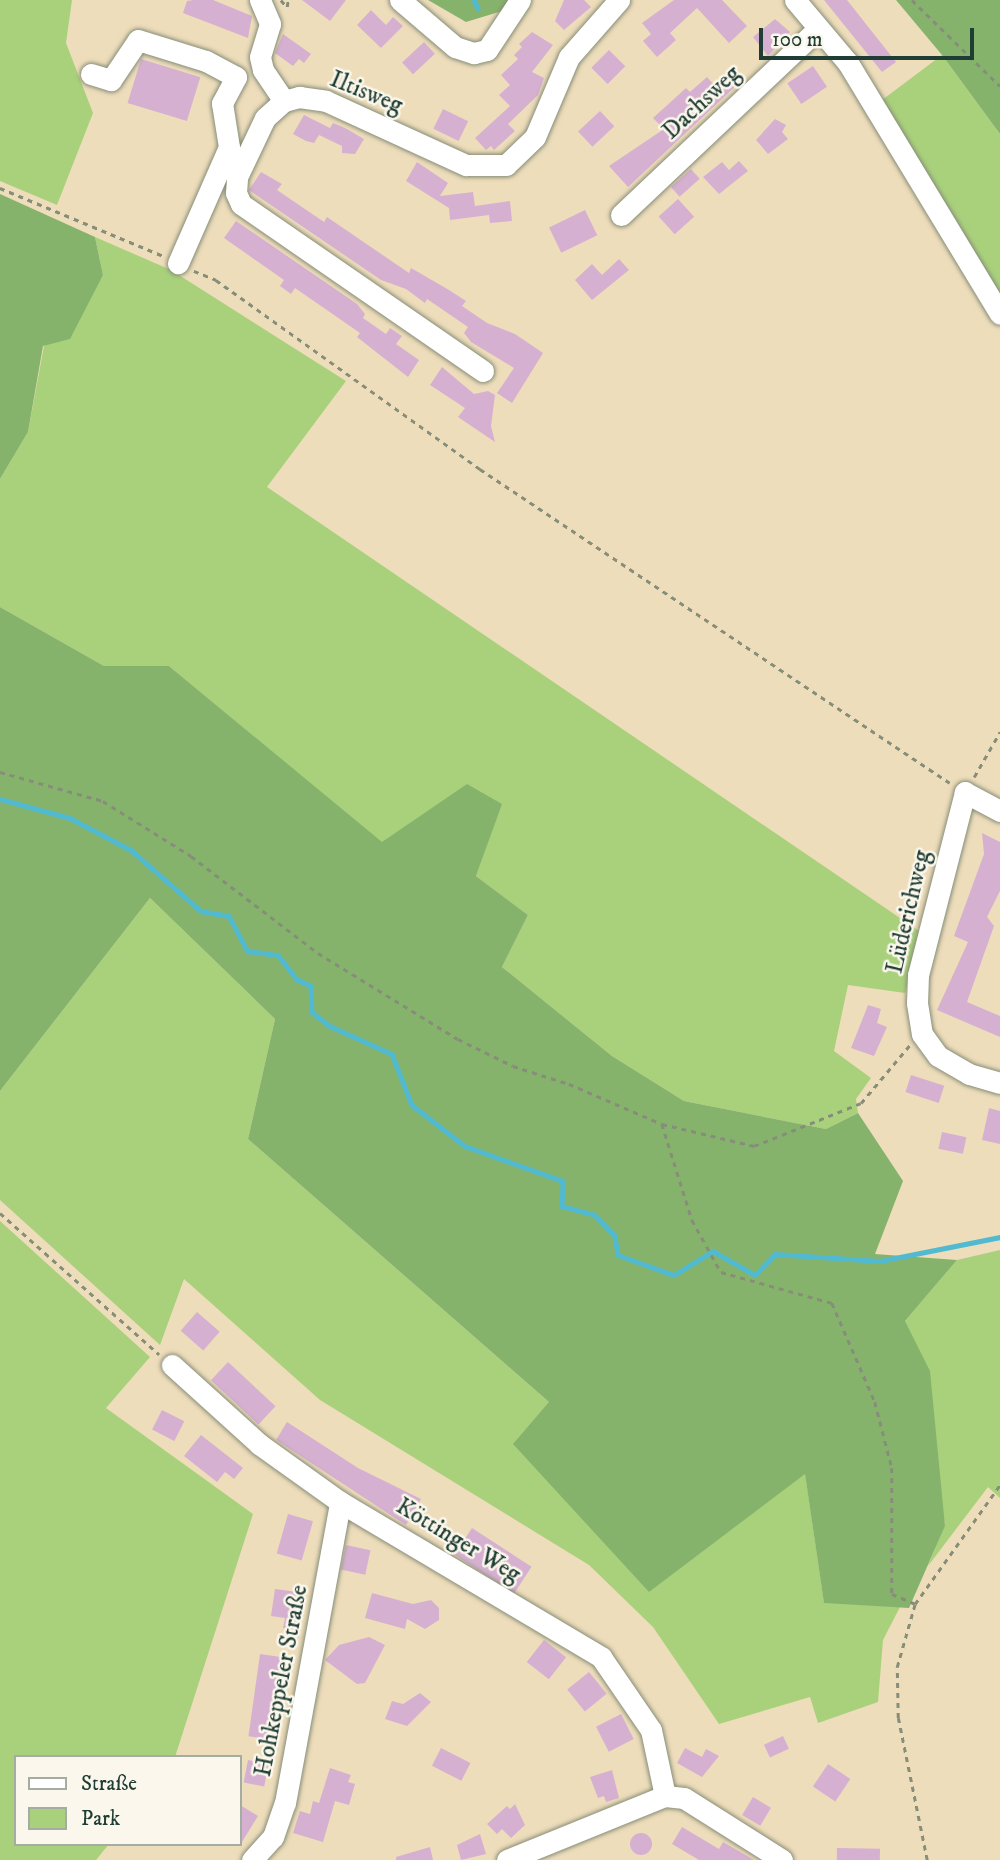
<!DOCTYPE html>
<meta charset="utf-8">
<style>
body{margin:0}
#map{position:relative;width:1000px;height:1860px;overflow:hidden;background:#edb;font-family:"IM FELL DW Pica",serif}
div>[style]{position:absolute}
.green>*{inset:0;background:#a9d17c}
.forest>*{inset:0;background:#86b36c}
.stream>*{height:4.5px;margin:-2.25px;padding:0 2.25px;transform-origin:2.25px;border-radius:2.25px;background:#52bad0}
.building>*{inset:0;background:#d6b0d1;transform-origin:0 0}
.round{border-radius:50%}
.path>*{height:2.5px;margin-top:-1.25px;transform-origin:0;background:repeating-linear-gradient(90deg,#868d78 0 5px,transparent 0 10px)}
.roads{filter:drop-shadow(0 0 2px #868d78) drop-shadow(0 0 2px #868d78)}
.minor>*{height:21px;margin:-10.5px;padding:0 10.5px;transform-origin:10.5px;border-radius:10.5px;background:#fff}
span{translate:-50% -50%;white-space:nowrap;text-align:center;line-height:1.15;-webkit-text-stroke:5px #fbf7ec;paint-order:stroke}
.street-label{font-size:24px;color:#1f3d34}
.legend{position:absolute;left:14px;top:1755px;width:228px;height:91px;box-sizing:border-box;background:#fbf7ec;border:2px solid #a3ada2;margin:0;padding:9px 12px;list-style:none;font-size:21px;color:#1f3d34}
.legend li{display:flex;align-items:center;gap:14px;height:35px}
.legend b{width:35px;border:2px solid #a3ada2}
.scale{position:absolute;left:759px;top:28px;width:215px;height:32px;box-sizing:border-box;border:4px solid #1f3d34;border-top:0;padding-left:9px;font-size:21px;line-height:24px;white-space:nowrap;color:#1f3d34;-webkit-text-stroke:5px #fbf7ec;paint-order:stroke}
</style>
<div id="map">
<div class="green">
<i style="clip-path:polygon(0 0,72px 0,66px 43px,93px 113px,57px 205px,0 181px)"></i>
<i style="clip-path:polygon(942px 55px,1000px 134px,1000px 296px,882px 100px)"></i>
<i style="clip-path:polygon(95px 237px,171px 270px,346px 381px,267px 487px,922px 933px,905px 993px,848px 985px,834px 1051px,871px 1078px,856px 1099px,858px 1113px,826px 1129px,684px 1101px,612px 1056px,502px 967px,528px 915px,476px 876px,501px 804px,382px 843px,169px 666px,104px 666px,0 607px,0 479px,28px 432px,44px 346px,103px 275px)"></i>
<i style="clip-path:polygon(150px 898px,275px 1019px,248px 1139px,549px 1402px,649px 1591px,805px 1473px,824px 1602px,900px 1607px,883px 1640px,878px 1702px,818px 1723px,810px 1697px,719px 1724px,653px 1627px,589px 1565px,320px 1400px,184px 1279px,160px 1345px,0 1200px,0 1091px)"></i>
<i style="clip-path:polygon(0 1221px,150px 1357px,106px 1408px,253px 1514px,175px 1757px,16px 1757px,16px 1844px,109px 1844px,96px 1860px,0 1860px)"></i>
<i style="clip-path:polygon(1000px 1250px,1000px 1498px,988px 1487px,928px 1566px,945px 1525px,905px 1321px,957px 1260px)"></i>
</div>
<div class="forest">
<i style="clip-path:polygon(428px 0,508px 0,502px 11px,466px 22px)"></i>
<i style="clip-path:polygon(896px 0,1000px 0,1000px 134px,942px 55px)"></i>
<i style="clip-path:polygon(0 194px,95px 237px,103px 275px,70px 339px,43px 346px,28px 432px,0 479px)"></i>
<i style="clip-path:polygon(0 607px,104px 666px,169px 666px,382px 842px,467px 784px,502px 804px,476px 876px,528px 915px,502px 967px,612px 1056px,684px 1101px,826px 1129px,858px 1113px,903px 1181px,875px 1254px,957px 1260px,905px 1321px,930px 1371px,945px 1526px,909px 1608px,824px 1603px,805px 1474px,649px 1592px,513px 1444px,549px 1402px,248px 1139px,275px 1019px,150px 898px,0 1091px)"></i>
</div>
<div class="stream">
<i style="left:474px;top:0;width:9px;rotate:63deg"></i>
<i style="left:0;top:799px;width:73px;rotate:15.2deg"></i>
<i style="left:70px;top:818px;width:69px;rotate:27.7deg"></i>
<i style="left:131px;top:850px;width:93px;rotate:41.1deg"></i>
<i style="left:201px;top:911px;width:28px;rotate:10deg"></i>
<i style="left:229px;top:916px;width:40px;rotate:62deg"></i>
<i style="left:248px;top:951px;width:30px;rotate:8deg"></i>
<i style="left:278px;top:955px;width:31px;rotate:52deg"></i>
<i style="left:297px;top:979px;width:16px;rotate:27deg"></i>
<i style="left:311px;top:986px;width:26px;rotate:88deg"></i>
<i style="left:312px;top:1012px;width:23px;rotate:38deg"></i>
<i style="left:330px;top:1026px;width:68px;rotate:24.3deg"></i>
<i style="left:392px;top:1054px;width:55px;rotate:68.6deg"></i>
<i style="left:412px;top:1105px;width:67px;rotate:37.7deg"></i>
<i style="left:465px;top:1146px;width:104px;rotate:19.7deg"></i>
<i style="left:563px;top:1181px;width:25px;rotate:92deg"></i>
<i style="left:562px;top:1206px;width:34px;rotate:15deg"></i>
<i style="left:595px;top:1215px;width:29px;rotate:46deg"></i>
<i style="left:615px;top:1236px;width:19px;rotate:81deg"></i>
<i style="left:618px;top:1255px;width:59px;rotate:19.7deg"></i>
<i style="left:674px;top:1275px;width:46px;rotate:-31.6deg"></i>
<i style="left:713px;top:1251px;width:48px;rotate:29.7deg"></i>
<i style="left:755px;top:1275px;width:29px;rotate:-46deg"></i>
<i style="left:775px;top:1254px;width:105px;rotate:3.8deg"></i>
<i style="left:880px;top:1261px;width:122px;rotate:-11.3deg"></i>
</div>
<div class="building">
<i style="clip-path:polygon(194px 0,213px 0,252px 16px,248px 38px,183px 13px,187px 1px)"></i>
<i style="clip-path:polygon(302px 0,346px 0,330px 21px)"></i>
<i style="clip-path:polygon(564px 0,584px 0,591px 7px,564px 30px,555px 21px)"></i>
<i style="clip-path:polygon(674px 0,722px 0,747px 26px,729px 43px,697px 8px,670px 33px,676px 40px,657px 57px,643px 41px,651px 34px,642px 23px)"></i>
<i style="clip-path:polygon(824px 0,847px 0,896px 62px,882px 72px)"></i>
<i style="clip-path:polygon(371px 10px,386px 25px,393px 17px,403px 26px,381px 48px,357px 25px)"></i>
<i style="clip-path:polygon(775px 19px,790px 32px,768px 56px,753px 37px)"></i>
<i style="clip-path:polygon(532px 32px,553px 45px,532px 72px,544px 78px,538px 95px,508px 124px,515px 131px,494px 150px,491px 146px,486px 150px,475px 138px,510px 106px,499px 95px,510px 85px,501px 75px,518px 59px,514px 55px,522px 47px,519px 44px)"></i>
<i style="clip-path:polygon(283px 34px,311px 54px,304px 63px,299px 59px,293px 66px,275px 53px)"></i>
<i style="left:424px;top:42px;width:16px;height:30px;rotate:47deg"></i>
<i style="left:609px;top:50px;width:23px;height:25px;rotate:45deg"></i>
<i style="left:141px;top:59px;width:62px;height:46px;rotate:17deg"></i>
<i style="left:813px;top:66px;width:25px;height:31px;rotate:56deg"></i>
<i style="clip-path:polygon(731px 72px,740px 82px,628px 187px,609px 166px,664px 129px,653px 118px,686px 88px,690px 92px,707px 77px,715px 86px)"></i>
<i style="left:443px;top:109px;width:28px;height:22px;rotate:26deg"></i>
<i style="left:600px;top:111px;width:21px;height:30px;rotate:47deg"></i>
<i style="clip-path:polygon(304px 115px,330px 128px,333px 123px,345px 128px,364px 139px,355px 154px,342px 153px,342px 146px,319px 135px,314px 143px,306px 141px,293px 134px)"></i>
<i style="clip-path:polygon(775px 119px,786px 125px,782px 132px,788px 139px,768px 154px,756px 140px)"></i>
<i style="clip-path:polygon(739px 161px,748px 171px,719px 194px,703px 177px,722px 162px,729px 170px)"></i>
<i style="clip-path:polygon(417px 162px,448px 183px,440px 196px,473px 192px,475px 206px,510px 201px,512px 221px,490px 223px,489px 215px,450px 220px,449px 208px,406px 181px)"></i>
<i style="left:691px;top:169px;width:13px;height:27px;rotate:48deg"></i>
<i style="clip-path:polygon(261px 172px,282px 184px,277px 190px,324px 222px,327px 217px,409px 273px,411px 268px,449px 290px,466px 301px,462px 306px,487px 323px,515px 334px,543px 353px,512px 403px,497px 393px,514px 368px,471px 342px,464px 333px,468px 327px,427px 299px,425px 303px,406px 289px,381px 280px,249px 190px)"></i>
<i style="left:678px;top:199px;width:24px;height:26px;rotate:48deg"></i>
<i style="left:585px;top:210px;width:28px;height:40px;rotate:64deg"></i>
<i style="clip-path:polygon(236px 221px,357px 304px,365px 314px,363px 318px,386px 334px,390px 328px,402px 336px,396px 344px,419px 360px,408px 377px,357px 337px,360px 333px,295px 288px,291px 294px,280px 286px,284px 280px,224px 238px)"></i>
<i style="clip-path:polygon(619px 259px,629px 270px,592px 300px,575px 280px,592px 264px,602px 275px)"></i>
<i style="clip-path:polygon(442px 367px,474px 394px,488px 391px,495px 395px,491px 426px,495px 442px,458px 417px,465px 408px,430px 385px)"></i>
<i style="clip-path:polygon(982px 833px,1000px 842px,1000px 891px,987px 917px,994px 926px,967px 1002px,1000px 1016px,1000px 1037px,937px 1010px,968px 942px,954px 936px,984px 854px)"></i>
<i style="clip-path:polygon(868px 1005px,881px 1009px,877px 1023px,887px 1027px,874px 1056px,851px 1048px)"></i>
<i style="left:911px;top:1075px;width:35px;height:18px;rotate:18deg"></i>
<i style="clip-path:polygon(989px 1108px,1000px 1111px,1000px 1144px,982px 1140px)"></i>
<i style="left:942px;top:1132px;width:25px;height:17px;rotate:12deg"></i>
<i style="left:197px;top:1312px;width:30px;height:25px;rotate:41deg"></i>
<i style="left:228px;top:1362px;width:65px;height:25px;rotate:43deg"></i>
<i style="left:162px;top:1410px;width:25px;height:22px;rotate:27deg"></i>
<i style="clip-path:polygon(287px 1422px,358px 1468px,421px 1499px,406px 1525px,276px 1440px)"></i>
<i style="clip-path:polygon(201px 1435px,243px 1468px,234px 1479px,225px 1472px,217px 1482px,184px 1456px)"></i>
<i style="left:288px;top:1514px;width:26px;height:41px;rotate:16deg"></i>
<i style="left:472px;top:1528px;width:71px;height:32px;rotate:33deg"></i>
<i style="left:346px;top:1545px;width:25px;height:25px;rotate:12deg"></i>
<i style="clip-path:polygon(275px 1589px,305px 1593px,299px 1630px,283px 1628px,285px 1618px,271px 1616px)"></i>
<i style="clip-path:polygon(372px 1593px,413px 1604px,431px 1600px,439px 1608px,439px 1620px,425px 1629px,407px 1619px,405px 1629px,365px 1618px)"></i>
<i style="clip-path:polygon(369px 1637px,385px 1645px,365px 1683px,357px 1684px,325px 1660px,339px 1645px)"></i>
<i style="left:544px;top:1640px;width:28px;height:28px;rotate:38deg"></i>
<i style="left:260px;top:1654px;width:28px;height:83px;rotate:8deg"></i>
<i style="left:589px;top:1672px;width:28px;height:28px;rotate:51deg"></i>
<i style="clip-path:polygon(420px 1693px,431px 1702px,407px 1726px,385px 1719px,392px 1701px,403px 1704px)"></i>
<i style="left:621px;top:1714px;width:28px;height:28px;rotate:63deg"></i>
<i style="left:783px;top:1736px;width:14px;height:21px;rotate:65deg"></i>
<i style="left:441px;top:1748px;width:33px;height:20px;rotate:27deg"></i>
<i style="clip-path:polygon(685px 1748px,702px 1757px,706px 1749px,719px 1756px,702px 1777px,677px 1763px)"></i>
<i style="left:248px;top:1760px;width:21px;height:23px;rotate:11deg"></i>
<i style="left:828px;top:1764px;width:27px;height:27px;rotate:34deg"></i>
<i style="clip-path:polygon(330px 1768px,351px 1775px,348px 1782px,355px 1784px,349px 1805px,335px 1801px,323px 1842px,293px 1833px,300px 1811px,310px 1814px,313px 1801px,319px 1803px)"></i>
<i style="clip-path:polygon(612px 1770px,619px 1798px,606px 1802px,604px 1796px,598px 1798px,590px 1777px)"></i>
<i style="left:753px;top:1797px;width:21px;height:21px;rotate:31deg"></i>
<i style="clip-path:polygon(515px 1804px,525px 1825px,511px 1838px,502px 1829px,497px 1834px,487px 1824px,507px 1806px,510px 1809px)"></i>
<i style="clip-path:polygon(240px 1805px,258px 1816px,240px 1845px)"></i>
<i style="clip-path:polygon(682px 1827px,719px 1849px,723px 1842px,754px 1860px,699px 1860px,672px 1844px)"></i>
<i class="round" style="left:630px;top:1833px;width:22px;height:22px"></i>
<i style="clip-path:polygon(480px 1834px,486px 1854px,461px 1860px,457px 1845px)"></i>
<i style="clip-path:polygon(430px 1847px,433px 1860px,396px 1860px,396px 1857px)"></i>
<i style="left:837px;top:1848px;width:43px;height:12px;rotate:1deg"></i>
</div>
<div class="path">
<i style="left:281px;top:0;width:9px;rotate:49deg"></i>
<i style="left:287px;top:7px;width:7px;rotate:-82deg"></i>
<i style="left:912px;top:0;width:123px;rotate:44.3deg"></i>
<i style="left:0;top:188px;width:177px;rotate:22.6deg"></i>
<i style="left:194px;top:271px;width:24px;rotate:22deg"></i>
<i style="left:216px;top:280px;width:325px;rotate:35.6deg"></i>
<i style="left:480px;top:469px;width:565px;rotate:33.75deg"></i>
<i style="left:0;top:772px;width:107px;rotate:15.7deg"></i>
<i style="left:103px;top:801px;width:104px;rotate:32deg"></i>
<i style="left:191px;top:856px;width:160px;rotate:37.4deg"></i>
<i style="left:318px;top:953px;width:164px;rotate:31.6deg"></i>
<i style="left:458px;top:1039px;width:61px;rotate:26.1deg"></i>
<i style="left:513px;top:1066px;width:59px;rotate:17.8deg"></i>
<i style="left:569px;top:1084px;width:101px;rotate:23.3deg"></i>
<i style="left:662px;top:1124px;width:95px;rotate:13.4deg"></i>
<i style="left:754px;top:1146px;width:115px;rotate:-21.9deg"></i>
<i style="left:861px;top:1103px;width:75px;rotate:-49.9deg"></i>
<i style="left:974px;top:777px;width:52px;rotate:-60deg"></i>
<i style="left:662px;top:1124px;width:101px;rotate:72.6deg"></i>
<i style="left:692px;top:1220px;width:60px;rotate:60.9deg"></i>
<i style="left:721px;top:1272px;width:115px;rotate:15.6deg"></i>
<i style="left:832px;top:1303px;width:108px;rotate:66.5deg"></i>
<i style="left:875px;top:1402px;width:68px;rotate:75.6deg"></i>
<i style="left:892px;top:1468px;width:126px;rotate:90deg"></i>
<i style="left:892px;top:1594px;width:25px;rotate:23deg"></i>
<i style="left:0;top:1213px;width:213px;rotate:41.6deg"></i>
<i style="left:927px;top:1860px;width:145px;rotate:-101.5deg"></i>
<i style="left:898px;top:1718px;width:51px;rotate:-91.1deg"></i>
<i style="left:897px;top:1667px;width:66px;rotate:-74.1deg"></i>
<i style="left:915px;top:1604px;width:146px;rotate:-54.5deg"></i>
</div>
<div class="roads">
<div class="minor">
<i style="left:260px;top:0;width:26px;rotate:67deg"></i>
<i style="left:270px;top:24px;width:34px;rotate:107deg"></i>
<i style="left:260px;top:57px;width:13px;rotate:77deg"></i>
<i style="left:263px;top:70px;width:37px;rotate:56deg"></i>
<i style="left:400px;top:0;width:72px;rotate:40.5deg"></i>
<i style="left:455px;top:47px;width:20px;rotate:18deg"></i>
<i style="left:474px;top:53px;width:13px;rotate:-13deg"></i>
<i style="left:487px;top:50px;width:60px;rotate:-56.6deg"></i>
<i style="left:795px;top:0;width:82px;rotate:49.9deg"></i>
<i style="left:848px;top:63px;width:293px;rotate:58.8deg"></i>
<i style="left:91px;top:74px;width:21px;rotate:17deg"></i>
<i style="left:111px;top:80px;width:48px;rotate:-56deg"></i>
<i style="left:138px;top:40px;width:71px;rotate:17.2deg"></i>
<i style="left:206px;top:61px;width:34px;rotate:28deg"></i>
<i style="left:236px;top:77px;width:30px;rotate:118deg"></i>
<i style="left:222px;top:103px;width:45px;rotate:81deg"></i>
<i style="left:229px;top:147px;width:127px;rotate:113.7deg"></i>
<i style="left:621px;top:215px;width:271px;rotate:-43.4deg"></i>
<i style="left:483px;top:371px;width:294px;rotate:-145.4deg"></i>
<i style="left:241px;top:204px;width:12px;rotate:-114deg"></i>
<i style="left:236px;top:193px;width:16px;rotate:-86deg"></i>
<i style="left:237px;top:177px;width:65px;rotate:-64.6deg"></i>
<i style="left:265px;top:118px;width:25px;rotate:-42deg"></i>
<i style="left:284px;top:101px;width:16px;rotate:-15deg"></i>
<i style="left:299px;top:97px;width:27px;rotate:8deg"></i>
<i style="left:326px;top:101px;width:154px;rotate:24.6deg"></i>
<i style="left:466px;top:165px;width:40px"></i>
<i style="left:506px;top:165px;width:40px;rotate:-44deg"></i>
<i style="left:535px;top:137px;width:87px;rotate:-67deg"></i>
<i style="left:569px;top:57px;width:76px;rotate:-48.7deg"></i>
<i style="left:1000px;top:811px;width:40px;rotate:-152deg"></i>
<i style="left:965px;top:792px;width:189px;rotate:104.4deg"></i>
<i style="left:918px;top:975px;width:28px;rotate:92deg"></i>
<i style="left:917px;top:1003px;width:31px;rotate:81deg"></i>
<i style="left:922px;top:1034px;width:27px;rotate:54deg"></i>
<i style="left:938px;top:1056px;width:36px;rotate:30deg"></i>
<i style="left:969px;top:1074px;width:32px;rotate:16deg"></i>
<i style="left:172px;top:1365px;width:118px;rotate:42.2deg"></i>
<i style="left:259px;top:1444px;width:100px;rotate:35.6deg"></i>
<i style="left:340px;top:1502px;width:304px;rotate:30.7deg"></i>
<i style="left:601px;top:1657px;width:88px;rotate:55.6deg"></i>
<i style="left:651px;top:1730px;width:67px;rotate:78deg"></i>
<i style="left:252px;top:1860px;width:31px;rotate:-48deg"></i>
<i style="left:273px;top:1837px;width:36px;rotate:-71deg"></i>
<i style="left:285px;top:1803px;width:306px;rotate:-79.6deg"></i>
<i style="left:507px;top:1860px;width:170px;rotate:-22.1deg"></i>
<i style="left:665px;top:1796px;width:19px;rotate:6deg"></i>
<i style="left:684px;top:1798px;width:116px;rotate:32.3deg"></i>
</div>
</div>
<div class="street-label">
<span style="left:366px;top:93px;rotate:22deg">Iltisweg</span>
<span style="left:702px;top:103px;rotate:-43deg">Dachsweg</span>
<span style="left:909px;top:912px;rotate:-77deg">Lüderichweg</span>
<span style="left:458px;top:1541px;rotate:31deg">Köttinger Weg</span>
<span style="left:282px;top:1681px;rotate:-79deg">Hohkeppeler Straße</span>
</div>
<ul class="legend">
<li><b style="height:9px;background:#fff"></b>Straße</li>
<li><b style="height:19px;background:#a9d17c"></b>Park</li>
</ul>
<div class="scale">100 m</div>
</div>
